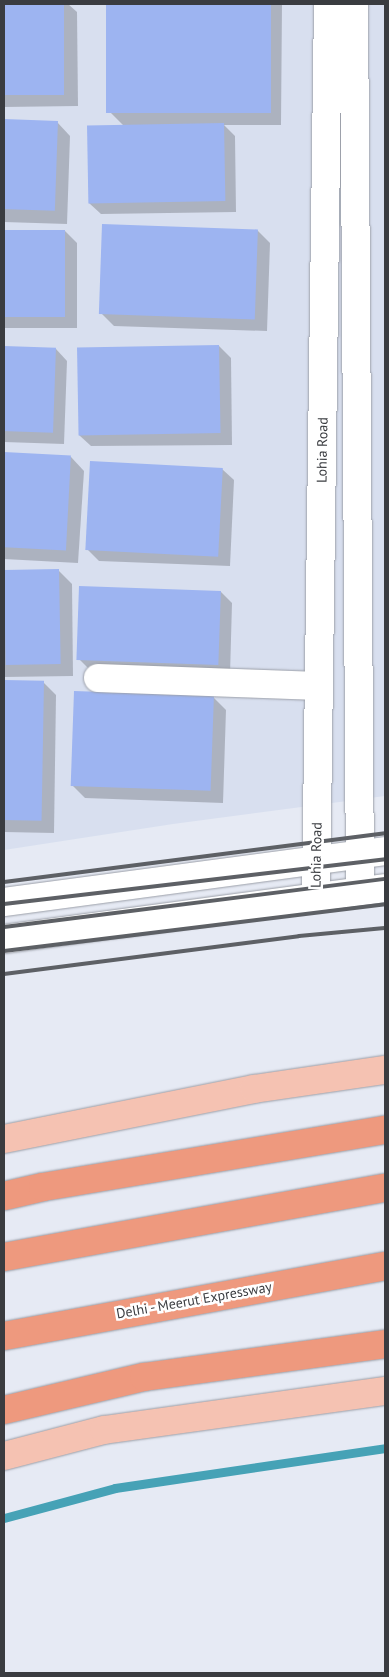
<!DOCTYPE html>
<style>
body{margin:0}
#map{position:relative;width:389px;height:1677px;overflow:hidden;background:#e6eaf4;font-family:"PT Sans",sans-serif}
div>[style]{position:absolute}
.built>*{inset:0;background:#d8dfef}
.shadow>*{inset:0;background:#0003}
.stream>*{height:9px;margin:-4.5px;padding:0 4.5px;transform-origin:4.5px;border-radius:4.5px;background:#46a2b6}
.building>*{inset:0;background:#9db4f1;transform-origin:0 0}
.roads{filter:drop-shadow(0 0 1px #9b9fa8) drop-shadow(0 0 1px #9b9fa8)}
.minor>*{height:28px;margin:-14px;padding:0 14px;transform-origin:14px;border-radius:14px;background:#fff}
.major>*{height:28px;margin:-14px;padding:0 14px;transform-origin:14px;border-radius:14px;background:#f5c2b2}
.highway>*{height:28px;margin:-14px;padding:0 14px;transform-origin:14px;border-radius:14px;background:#ee997e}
.rail>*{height:4px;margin:-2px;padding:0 2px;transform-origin:2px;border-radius:2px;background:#5d6065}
span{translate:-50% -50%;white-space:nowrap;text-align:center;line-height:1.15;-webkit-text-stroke:5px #fff;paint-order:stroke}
.street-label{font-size:14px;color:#3a3c40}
.frame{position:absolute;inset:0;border:5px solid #3a3c40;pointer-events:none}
</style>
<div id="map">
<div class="built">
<i style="clip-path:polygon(4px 4px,385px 4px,385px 796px,173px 824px,4px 850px)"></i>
</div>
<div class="shadow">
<i style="clip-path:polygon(4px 4px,68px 4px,77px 12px,78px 106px,4px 107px)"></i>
<i style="clip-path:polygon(107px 4px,282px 4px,281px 125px,224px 125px,235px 136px,236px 212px,101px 214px,89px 203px,123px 125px,110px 112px)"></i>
<i style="clip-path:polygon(4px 120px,57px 122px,70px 136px,67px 224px,4px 222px)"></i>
<i style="clip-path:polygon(257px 230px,270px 243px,267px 331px,114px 326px,101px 313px)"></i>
<i style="clip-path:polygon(4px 231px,65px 231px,77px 243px,77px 328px,4px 328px)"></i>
<i style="clip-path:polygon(219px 346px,231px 358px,232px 445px,91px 446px,79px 435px)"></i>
<i style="clip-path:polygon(4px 347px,56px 349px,67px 361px,64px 444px,4px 442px)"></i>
<i style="clip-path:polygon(4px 454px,71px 457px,84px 471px,78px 563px,4px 559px)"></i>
<i style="clip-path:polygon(222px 469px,234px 480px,230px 566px,99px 561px,87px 549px)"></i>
<i style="clip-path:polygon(59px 571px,72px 584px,73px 676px,4px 677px,4px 572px)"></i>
<i style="clip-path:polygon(220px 591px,232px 603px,230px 675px,91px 671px,79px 659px)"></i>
<i style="clip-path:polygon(4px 681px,43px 682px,56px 695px,54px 833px,4px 832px)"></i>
<i style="clip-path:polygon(213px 697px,226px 710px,223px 803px,85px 798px,72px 785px)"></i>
</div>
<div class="stream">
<i style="left:4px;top:1518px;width:115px;rotate:-15.1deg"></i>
<i style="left:115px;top:1488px;width:273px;rotate:-8.4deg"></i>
</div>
<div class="building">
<i style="left:4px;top:4px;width:60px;height:91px"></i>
<i style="left:106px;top:4px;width:165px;height:109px"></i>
<i style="left:4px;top:119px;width:54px;height:90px;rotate:2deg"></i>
<i style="left:224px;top:123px;width:78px;height:137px;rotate:89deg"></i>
<i style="left:102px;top:224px;width:156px;height:90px;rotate:2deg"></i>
<i style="left:4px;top:230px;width:61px;height:87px"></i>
<i style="left:219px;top:345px;width:88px;height:142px;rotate:89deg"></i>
<i style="left:4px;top:346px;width:52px;height:85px;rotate:2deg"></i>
<i style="left:4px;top:452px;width:67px;height:95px;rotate:3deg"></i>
<i style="left:90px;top:461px;width:133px;height:89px;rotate:3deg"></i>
<i style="left:59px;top:569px;width:95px;height:55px;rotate:89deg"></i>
<i style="left:79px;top:586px;width:142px;height:74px;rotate:2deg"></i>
<i style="left:4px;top:680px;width:40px;height:140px;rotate:1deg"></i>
<i style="left:74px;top:691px;width:140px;height:95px;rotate:2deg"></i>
</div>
<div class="roads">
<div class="minor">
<i style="left:354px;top:4px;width:886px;rotate:89.61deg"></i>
<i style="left:98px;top:678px;width:221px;rotate:2.1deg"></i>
<i style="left:316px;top:896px;width:892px;rotate:-89.23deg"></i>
<i style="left:4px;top:902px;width:384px;rotate:-7.6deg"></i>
<i style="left:4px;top:939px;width:384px;rotate:-7.6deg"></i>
</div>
<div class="major">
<i style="left:4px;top:1139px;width:255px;rotate:-11.3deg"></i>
<i style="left:254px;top:1089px;width:132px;rotate:-8.3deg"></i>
<i style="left:4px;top:1456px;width:103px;rotate:-14.6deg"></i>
<i style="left:104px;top:1430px;width:284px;rotate:-7.9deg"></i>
</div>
<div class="highway">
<i style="left:4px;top:1196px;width:40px;rotate:-13deg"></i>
<i style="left:43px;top:1187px;width:347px;rotate:-9.5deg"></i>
<i style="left:4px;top:1257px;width:387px;rotate:-10.3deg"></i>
<i style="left:4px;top:1336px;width:387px;rotate:-10.4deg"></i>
<i style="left:4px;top:1410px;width:144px;rotate:-13.3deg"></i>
<i style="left:144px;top:1377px;width:243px;rotate:-7.8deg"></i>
</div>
</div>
<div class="rail">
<i style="left:4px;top:882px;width:384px;rotate:-7.3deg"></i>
<i style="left:4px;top:904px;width:384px;rotate:-6.7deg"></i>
<i style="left:4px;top:927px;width:384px;rotate:-7.2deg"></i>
<i style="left:4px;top:951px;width:384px;rotate:-7deg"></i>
<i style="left:4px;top:974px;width:297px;rotate:-7.3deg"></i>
<i style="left:299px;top:936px;width:86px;rotate:-5.3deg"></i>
</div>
<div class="street-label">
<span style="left:322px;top:450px;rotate:-89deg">Lohia Road</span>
<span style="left:316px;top:855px;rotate:-89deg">Lohia Road</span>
<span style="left:194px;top:1300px;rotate:-10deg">Delhi - Meerut Expressway</span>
</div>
<div class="frame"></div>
</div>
